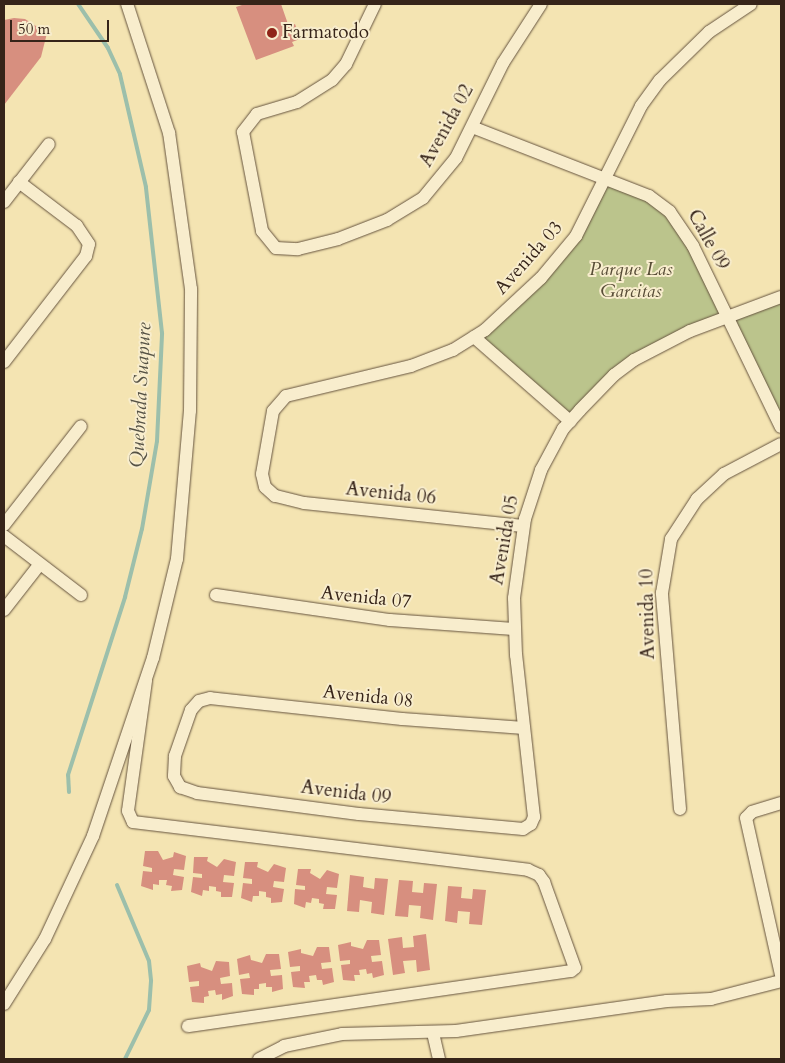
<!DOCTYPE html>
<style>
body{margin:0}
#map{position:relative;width:785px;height:1063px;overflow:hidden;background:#f4e4b2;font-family:Cardo,serif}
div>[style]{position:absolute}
.green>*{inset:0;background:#bbc48c}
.stream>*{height:4px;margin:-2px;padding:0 2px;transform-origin:2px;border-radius:2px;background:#9cbfab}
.building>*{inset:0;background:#d78f7f}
.roads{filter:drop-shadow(0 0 1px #66543f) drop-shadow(0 0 1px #66543f)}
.street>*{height:12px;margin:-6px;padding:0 6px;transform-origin:6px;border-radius:6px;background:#f8edcd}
.dots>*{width:14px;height:14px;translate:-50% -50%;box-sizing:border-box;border:2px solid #f8edcd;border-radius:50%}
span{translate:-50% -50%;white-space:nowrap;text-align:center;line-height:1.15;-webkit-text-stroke:4px #f8edcd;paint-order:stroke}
.poi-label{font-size:19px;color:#362419}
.left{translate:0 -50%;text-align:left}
.street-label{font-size:19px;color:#362419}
.park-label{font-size:19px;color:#574c36;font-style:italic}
.water-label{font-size:20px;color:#555245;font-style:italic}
.frame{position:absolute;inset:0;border:5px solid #362419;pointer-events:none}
.scale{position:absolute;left:10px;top:20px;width:99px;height:22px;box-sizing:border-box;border:2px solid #362419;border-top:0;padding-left:6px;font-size:15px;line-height:18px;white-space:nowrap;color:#362419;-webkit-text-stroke:4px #f8edcd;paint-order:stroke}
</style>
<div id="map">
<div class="green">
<i style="clip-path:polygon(605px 178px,662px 204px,727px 316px,781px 297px,781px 427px,727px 317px,651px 349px,570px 421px,474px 337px,553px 265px)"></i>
</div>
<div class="stream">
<i style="left:69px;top:792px;width:17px;rotate:-93deg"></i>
<i style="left:68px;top:775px;width:187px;rotate:-72.2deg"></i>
<i style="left:125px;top:597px;width:70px;rotate:-76deg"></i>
<i style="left:142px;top:529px;width:89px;rotate:-80.3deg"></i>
<i style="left:157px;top:441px;width:108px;rotate:-87.3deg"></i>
<i style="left:162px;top:333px;width:147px;rotate:-96.3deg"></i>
<i style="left:146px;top:187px;width:116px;rotate:-103deg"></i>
<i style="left:120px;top:74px;width:29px;rotate:-115deg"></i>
<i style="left:108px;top:48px;width:53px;rotate:-124.3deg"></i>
<i style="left:117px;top:885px;width:82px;rotate:67.2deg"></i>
<i style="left:149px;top:961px;width:20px;rotate:84deg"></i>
<i style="left:151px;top:981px;width:29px;rotate:94deg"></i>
<i style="left:149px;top:1010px;width:55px;rotate:116.1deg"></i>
</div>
<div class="building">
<i style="clip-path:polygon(245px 4px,281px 4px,289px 27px,295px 24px,300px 39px,292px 42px,294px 46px,256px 60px,236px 7px)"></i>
<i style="clip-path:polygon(14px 18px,25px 19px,47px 33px,41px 57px,4px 105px,4px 20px)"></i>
<i style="clip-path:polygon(145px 851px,158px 851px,163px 860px,173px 857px,174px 852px,186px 856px,184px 870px,174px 869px,173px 875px,184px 877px,182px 890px,171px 891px,172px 886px,166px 885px,167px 880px,159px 880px,159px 885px,153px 884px,153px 890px,141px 886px,143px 871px,152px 872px,152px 868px,143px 866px)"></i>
<i style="clip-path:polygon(194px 857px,208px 857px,207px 861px,217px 867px,224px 859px,236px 862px,234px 876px,224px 875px,223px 882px,234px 883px,232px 897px,221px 897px,221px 892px,216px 891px,216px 887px,209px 886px,209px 891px,203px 890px,202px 896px,191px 892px,193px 877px,202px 878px,202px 874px,193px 873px)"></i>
<i style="clip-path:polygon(245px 862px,258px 862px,257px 867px,268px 872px,274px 864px,286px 868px,284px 882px,274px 881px,273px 887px,284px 889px,282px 902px,271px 903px,271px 898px,266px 897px,266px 892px,259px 891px,259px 896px,253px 896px,252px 902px,241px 898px,243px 883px,252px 884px,252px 879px,243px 878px)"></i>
<i style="clip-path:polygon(298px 869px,311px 869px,310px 873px,320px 879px,327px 870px,339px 874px,337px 888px,327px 887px,326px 894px,337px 895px,335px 909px,323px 909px,324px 904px,319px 903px,319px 899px,312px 898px,311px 903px,306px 902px,305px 908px,294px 904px,295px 889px,305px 890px,305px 886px,296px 885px)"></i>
<i style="clip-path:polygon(350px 875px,364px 877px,363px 887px,374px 889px,375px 878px,388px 879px,384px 915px,371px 913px,372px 902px,360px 900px,359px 912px,347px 911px)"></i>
<i style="clip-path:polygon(399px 880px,413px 881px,412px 892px,423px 893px,424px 883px,437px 884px,433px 920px,420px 918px,421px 906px,409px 905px,408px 917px,395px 916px)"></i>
<i style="clip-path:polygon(448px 886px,462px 887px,461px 898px,472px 899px,473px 889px,486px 890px,482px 925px,469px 924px,470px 912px,458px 911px,457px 923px,445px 921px)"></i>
<i style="clip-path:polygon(426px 934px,430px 970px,417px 972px,416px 960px,403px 961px,405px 973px,393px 975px,388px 939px,402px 937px,403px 948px,414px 947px,413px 936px)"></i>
<i style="clip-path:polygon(367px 940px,379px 940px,381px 955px,371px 956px,372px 962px,382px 961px,384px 975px,373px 978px,372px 973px,367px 974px,366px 969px,359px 970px,360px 975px,354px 975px,355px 981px,343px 980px,341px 965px,350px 964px,350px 960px,340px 961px,338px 945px,351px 942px,351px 946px,363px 949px)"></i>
<i style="clip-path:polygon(317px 947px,329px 947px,331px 962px,321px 963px,322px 969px,332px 968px,334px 982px,323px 985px,322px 980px,317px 980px,316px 975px,309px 976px,310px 982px,304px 982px,305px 988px,293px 987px,291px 972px,300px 971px,300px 966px,290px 967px,288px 952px,301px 949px,301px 953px,313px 956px)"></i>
<i style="clip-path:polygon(266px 954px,279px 954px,281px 969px,270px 970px,271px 976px,282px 975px,283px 989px,272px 992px,272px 987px,266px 987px,266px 983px,259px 984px,259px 989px,254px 989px,254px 995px,242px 994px,240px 979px,250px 978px,249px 973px,239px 975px,237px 959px,250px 955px,251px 960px,262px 963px)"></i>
<i style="clip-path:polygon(216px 961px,229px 962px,230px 976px,220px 978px,221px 984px,232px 983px,233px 996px,222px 1000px,222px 994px,216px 995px,215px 990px,208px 991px,209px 996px,204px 997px,204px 1003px,192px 1002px,190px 987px,199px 986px,199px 981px,189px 982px,187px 966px,200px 963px,201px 967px,212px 971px)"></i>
</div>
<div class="roads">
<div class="street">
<i style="left:375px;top:4px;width:67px;rotate:115.8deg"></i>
<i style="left:346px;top:64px;width:21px;rotate:131deg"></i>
<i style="left:332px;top:80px;width:41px;rotate:147.8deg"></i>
<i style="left:297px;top:102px;width:42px;rotate:163.3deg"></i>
<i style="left:257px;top:114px;width:23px;rotate:128deg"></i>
<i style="left:243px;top:132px;width:101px;rotate:79.1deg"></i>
<i style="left:262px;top:231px;width:22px;rotate:51deg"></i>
<i style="left:276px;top:248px;width:22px;rotate:3deg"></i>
<i style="left:298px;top:249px;width:41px;rotate:-14deg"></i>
<i style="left:338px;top:239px;width:53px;rotate:-21.2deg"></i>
<i style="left:387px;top:220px;width:42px;rotate:-31.4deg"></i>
<i style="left:423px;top:198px;width:52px;rotate:-50.5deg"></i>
<i style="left:456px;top:158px;width:106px;rotate:-63.7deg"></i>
<i style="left:503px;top:63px;width:70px;rotate:-57.2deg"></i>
<i style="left:472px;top:127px;width:190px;rotate:21.3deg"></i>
<i style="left:649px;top:196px;width:26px;rotate:37deg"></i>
<i style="left:670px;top:212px;width:41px;rotate:55.9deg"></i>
<i style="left:693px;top:246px;width:201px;rotate:64.1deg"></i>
<i style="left:4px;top:202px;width:73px;rotate:-52.2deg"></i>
<i style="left:474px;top:337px;width:128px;rotate:41.2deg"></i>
<i style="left:4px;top:362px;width:134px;rotate:-52.3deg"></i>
<i style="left:86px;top:256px;width:12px;rotate:-76deg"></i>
<i style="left:89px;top:244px;width:22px;rotate:-124deg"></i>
<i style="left:77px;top:226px;width:73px;rotate:-142.8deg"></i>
<i style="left:4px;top:525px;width:125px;rotate:-52.1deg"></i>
<i style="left:523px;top:526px;width:220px;rotate:-174deg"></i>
<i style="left:304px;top:503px;width:30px;rotate:-166deg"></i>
<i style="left:275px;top:496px;width:13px;rotate:-138deg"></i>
<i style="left:265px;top:487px;width:13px;rotate:-103deg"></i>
<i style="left:262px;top:474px;width:64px;rotate:-80.1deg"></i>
<i style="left:273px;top:411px;width:20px;rotate:-49deg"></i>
<i style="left:286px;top:396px;width:129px;rotate:-13.5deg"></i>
<i style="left:411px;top:366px;width:45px;rotate:-20.9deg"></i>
<i style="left:453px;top:350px;width:38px;rotate:-32deg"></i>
<i style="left:485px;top:330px;width:76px;rotate:-42.9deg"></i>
<i style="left:541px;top:278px;width:55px;rotate:-50.2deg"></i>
<i style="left:576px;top:236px;width:145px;rotate:-63.4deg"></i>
<i style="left:641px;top:106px;width:32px;rotate:-54deg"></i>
<i style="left:660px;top:80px;width:69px;rotate:-44.4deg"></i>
<i style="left:709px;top:32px;width:50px;rotate:-33.7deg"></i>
<i style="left:4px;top:536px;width:97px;rotate:37.5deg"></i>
<i style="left:216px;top:595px;width:176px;rotate:8.2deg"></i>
<i style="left:390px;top:620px;width:124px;rotate:4.2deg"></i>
<i style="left:4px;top:610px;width:58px;rotate:-52deg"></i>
<i style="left:146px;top:681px;width:131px;rotate:97.9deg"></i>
<i style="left:128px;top:811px;width:12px;rotate:66deg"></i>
<i style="left:133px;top:822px;width:398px;rotate:6.9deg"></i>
<i style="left:528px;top:870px;width:12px;rotate:24deg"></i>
<i style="left:539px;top:875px;width:9px;rotate:54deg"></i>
<i style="left:544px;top:882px;width:91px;rotate:70.2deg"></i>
<i style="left:575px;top:968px;width:5px;rotate:143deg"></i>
<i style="left:571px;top:971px;width:387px;rotate:171.8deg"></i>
<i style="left:524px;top:728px;width:122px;rotate:-175.8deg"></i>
<i style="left:402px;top:719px;width:193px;rotate:-173.8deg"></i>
<i style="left:210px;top:698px;width:11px;rotate:165deg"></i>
<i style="left:199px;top:701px;width:12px;rotate:132deg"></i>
<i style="left:191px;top:710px;width:49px;rotate:109.2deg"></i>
<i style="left:175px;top:756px;width:20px;rotate:93deg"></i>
<i style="left:174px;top:776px;width:13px;rotate:61deg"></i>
<i style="left:180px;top:787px;width:18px;rotate:19deg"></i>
<i style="left:197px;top:793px;width:163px;rotate:7.4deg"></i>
<i style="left:359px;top:814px;width:165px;rotate:5.2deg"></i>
<i style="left:523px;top:829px;width:9px;rotate:-32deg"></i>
<i style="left:531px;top:824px;width:8px;rotate:-67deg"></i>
<i style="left:534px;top:817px;width:163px;rotate:-96.3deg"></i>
<i style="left:516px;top:655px;width:57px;rotate:-92deg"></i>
<i style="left:514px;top:598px;width:80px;rotate:-82.1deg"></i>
<i style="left:525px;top:519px;width:52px;rotate:-71.9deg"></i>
<i style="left:541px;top:470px;width:47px;rotate:-61.8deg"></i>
<i style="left:563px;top:429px;width:25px;rotate:-48deg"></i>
<i style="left:580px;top:410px;width:49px;rotate:-45.8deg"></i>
<i style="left:614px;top:375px;width:25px;rotate:-37deg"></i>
<i style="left:634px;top:360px;width:63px;rotate:-27.4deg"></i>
<i style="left:690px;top:331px;width:97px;rotate:-20.5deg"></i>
<i style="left:781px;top:803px;width:30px;rotate:163deg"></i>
<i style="left:752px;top:812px;width:8px;rotate:135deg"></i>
<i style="left:746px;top:818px;width:161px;rotate:77.4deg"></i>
<i style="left:680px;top:809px;width:217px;rotate:-94.8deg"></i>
<i style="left:662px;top:593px;width:55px;rotate:-80.5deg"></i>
<i style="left:671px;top:539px;width:48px;rotate:-57deg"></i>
<i style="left:697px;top:499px;width:37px;rotate:-43deg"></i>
<i style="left:724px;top:474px;width:64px;rotate:-27.8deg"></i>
<i style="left:4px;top:1004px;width:77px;rotate:-57.8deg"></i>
<i style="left:45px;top:939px;width:114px;rotate:-65deg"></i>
<i style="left:93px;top:836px;width:188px;rotate:-71.4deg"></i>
<i style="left:153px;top:658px;width:102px;rotate:-76.4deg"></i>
<i style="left:177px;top:559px;width:149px;rotate:-85deg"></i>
<i style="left:190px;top:411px;width:122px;rotate:-89.5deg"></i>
<i style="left:191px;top:289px;width:158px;rotate:-98deg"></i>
<i style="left:169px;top:133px;width:136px;rotate:-108deg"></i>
<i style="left:433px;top:1033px;width:27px;rotate:77deg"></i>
<i style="left:259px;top:1059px;width:28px;rotate:-27deg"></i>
<i style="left:284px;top:1046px;width:59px;rotate:-11.7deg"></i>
<i style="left:342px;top:1034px;width:114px;rotate:-1.5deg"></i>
<i style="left:456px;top:1031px;width:213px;rotate:-8.1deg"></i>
<i style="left:667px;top:1001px;width:44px;rotate:-2.6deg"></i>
<i style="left:711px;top:999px;width:72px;rotate:-14.4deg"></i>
</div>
</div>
<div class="dots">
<i style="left:272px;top:33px;background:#8f2418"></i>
</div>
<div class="poi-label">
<span class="left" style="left:282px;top:33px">Farmatodo</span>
</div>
<div class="street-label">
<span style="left:447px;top:126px;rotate:-61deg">Avenida 02</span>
<span style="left:708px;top:240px;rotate:61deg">Calle 09</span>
<span style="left:529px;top:258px;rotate:-48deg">Avenida 03</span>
<span style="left:391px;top:494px;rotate:6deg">Avenida 06</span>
<span style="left:505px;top:540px;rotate:-80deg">Avenida 05</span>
<span style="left:366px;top:598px;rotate:6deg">Avenida 07</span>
<span style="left:648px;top:614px;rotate:-91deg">Avenida 10</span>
<span style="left:368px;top:697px;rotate:6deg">Avenida 08</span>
<span style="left:346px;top:793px;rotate:7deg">Avenida 09</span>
</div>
<div class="park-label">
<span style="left:631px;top:281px">Parque Las<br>Garcitas</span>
</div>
<div class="water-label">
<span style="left:140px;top:395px;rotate:-87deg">Quebrada Suapure</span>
</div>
<div class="frame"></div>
<div class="scale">50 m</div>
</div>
